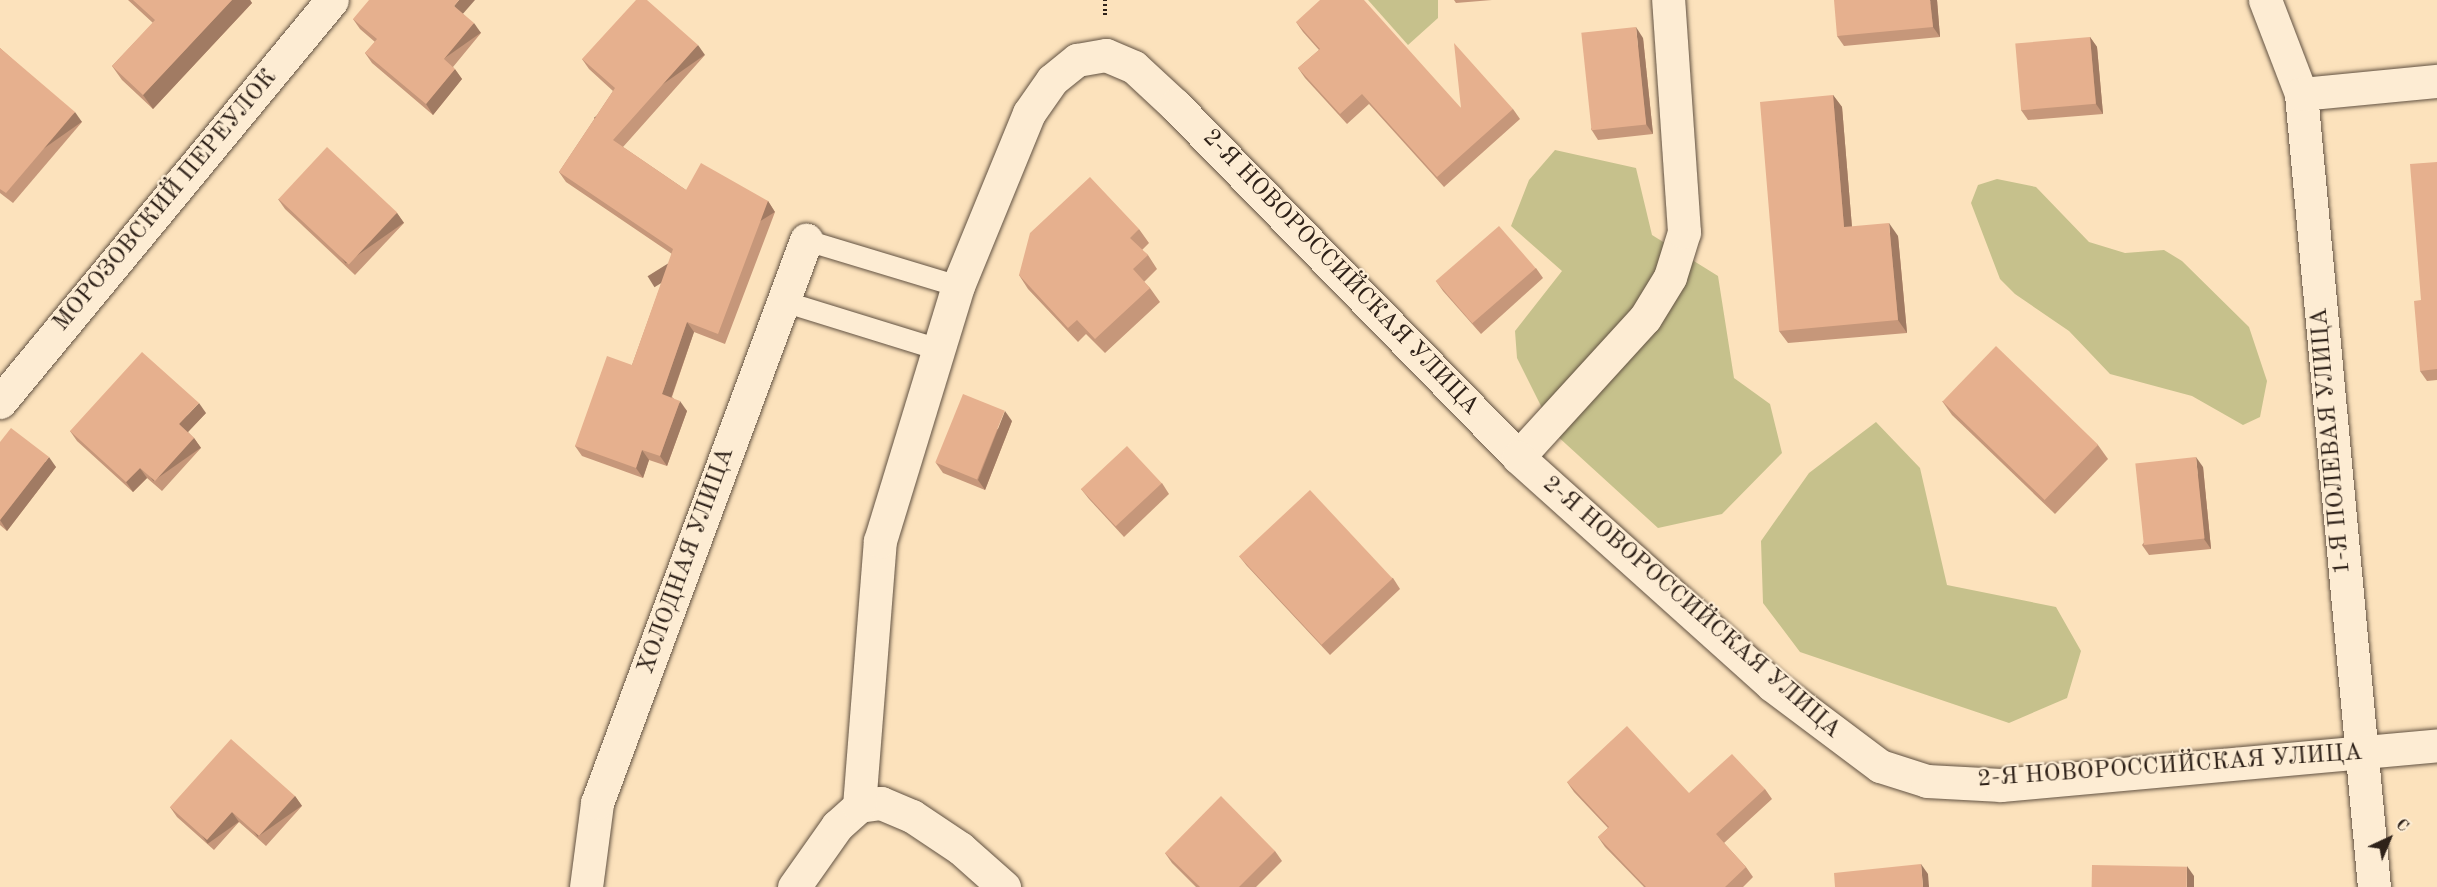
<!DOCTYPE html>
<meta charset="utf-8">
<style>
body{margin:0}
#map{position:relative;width:2437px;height:887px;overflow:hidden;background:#fce2bc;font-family:"Old Standard TT",serif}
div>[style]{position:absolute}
.green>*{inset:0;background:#c6c18c}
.path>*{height:4px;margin-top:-2px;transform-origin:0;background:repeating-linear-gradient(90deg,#2f2219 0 1.5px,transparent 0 4.5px)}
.roads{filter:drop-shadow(0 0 2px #625242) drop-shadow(0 0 2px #625242)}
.service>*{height:21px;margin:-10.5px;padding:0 10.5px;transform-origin:10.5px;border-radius:10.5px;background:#fdecd3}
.minor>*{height:33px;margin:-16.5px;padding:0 16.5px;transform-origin:16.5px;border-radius:16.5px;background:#fdecd3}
.wall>*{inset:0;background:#c6977a}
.shaded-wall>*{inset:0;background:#a17b63;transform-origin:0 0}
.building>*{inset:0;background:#e6b08e;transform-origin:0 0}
span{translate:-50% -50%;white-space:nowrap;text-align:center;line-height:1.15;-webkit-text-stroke:4.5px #fdecd3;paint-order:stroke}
.street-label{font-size:24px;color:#2f2219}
.north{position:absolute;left:2359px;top:809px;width:60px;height:60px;-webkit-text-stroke:4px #fdecd3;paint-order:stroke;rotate:44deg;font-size:16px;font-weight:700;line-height:24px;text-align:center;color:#2f2219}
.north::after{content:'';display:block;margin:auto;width:21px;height:27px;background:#2f2219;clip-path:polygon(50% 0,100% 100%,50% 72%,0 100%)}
</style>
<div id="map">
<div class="green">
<i style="clip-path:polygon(1368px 0,1438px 0,1438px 18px,1408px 45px)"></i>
<i style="clip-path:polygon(1555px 150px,1636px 168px,1652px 235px,1718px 276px,1734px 378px,1770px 404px,1782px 453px,1722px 514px,1658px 528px,1555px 434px,1517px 358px,1515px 331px,1562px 271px,1511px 226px,1529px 180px)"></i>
<i style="clip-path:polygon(1997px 179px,2036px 187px,2089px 242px,2125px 253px,2164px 250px,2182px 261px,2249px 327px,2267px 381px,2260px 417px,2243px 425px,2192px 396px,2110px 374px,2069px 331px,2015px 294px,2000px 279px,1971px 203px,1978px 185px)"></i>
<i style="clip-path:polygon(1876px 422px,1920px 468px,1947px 585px,2056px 607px,2081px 651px,2067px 698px,2009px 723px,1800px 652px,1763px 603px,1761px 541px,1809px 473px)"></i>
</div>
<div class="path">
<i style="left:1105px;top:0;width:17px;rotate:90deg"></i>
</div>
<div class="roads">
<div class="service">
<i style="left:806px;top:240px;width:159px;rotate:16.8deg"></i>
<i style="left:783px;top:301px;width:162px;rotate:17.2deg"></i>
</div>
<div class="minor">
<i style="left:2265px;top:0;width:101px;rotate:69deg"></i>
<i style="left:2301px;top:94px;width:796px;rotate:84.74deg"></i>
<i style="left:2301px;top:94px;width:137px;rotate:-5.5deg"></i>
<i style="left:0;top:402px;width:521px;rotate:-50.45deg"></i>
<i style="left:1518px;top:457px;width:188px;rotate:-47.6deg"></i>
<i style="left:1645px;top:318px;width:48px;rotate:-58.6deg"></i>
<i style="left:1670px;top:277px;width:47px;rotate:-72.7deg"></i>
<i style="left:1684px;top:232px;width:233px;rotate:-93.9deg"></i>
<i style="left:859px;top:806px;width:22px;rotate:-8deg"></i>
<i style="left:881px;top:803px;width:34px;rotate:23deg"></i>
<i style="left:912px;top:816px;width:58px;rotate:33.7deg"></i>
<i style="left:960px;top:848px;width:59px;rotate:41.6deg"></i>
<i style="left:586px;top:887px;width:85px;rotate:-82.5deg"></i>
<i style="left:597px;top:803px;width:601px;rotate:-69.63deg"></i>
<i style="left:794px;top:887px;width:75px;rotate:-54.8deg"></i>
<i style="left:837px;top:826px;width:30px;rotate:-42deg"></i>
<i style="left:859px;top:806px;width:266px;rotate:-85.5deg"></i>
<i style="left:880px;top:541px;width:267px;rotate:-73deg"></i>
<i style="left:958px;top:286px;width:187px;rotate:-67.7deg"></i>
<i style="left:1029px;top:113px;width:40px;rotate:-55.1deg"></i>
<i style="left:1052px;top:80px;width:32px;rotate:-39deg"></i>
<i style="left:1077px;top:60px;width:29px;rotate:-10deg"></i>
<i style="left:1106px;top:55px;width:30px;rotate:23deg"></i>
<i style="left:1134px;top:67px;width:56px;rotate:42.8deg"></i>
<i style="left:1175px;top:105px;width:491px;rotate:45.7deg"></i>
<i style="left:1518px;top:457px;width:341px;rotate:41.9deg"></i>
<i style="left:1772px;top:685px;width:135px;rotate:36.9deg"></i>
<i style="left:1880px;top:766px;width:49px;rotate:17.7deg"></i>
<i style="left:1927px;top:781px;width:74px;rotate:3.1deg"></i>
<i style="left:2001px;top:785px;width:438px;rotate:-5.2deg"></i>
</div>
</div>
<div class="wall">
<i style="clip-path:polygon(128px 0,250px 0,252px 3px,153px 109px,122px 80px,112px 66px,153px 23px)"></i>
<i style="clip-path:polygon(1454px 0,1492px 0,1456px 3px)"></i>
<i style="clip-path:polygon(1937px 0,1940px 37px,1844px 46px,1837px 36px)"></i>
<i style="clip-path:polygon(463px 14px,481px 33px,453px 67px,462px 79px,433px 115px,372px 63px,365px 53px,375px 42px,360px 29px,353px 19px)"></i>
<i style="clip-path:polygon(1296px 22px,1461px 108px,1513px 109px,1520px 119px,1444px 187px,1369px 104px,1347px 124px,1305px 78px,1298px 68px,1319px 50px,1303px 32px)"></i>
<i style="clip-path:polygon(2090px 37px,2097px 47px,2103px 114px,2028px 120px,2021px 110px)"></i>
<i style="clip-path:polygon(1643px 38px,1653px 134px,1598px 140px,1591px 129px)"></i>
<i style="clip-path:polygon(0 48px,82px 122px,13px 203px,0 193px)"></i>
<i style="clip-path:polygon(705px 55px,623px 147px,686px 190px,768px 201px,775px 212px,725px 344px,694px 332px,672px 397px,687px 411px,667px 466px,649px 460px,643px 478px,582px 456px,575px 446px,632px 365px,672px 254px,566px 182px,559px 172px,613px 91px,589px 69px,582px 59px)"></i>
<i style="clip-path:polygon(1833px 95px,1842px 107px,1852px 227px,1898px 236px,1907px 333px,1788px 343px,1779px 331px)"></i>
<i style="clip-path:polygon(2437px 162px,2437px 380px,2427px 381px,2420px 371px,2421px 300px)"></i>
<i style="clip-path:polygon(278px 199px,397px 213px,404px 223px,355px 275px,285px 209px)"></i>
<i style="clip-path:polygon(1139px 229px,1149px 243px,1142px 250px,1148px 255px,1157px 269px,1144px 282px,1150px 288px,1160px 302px,1105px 353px,1086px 334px,1078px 342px,1028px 289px,1019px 275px)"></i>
<i style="clip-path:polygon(1536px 268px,1543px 278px,1481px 334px,1443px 291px,1436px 281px)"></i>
<i style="clip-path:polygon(1942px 401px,2098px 445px,2108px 459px,2055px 514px,1952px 415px)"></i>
<i style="clip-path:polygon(206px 413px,188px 432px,194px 438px,201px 448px,162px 491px,147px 478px,133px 492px,77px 441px,70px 431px)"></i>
<i style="clip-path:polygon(1012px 421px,985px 490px,943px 473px,936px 463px)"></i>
<i style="clip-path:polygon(0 442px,56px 467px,7px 531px,0 525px)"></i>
<i style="clip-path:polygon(2203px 467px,2211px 549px,2149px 555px,2142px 545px)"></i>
<i style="clip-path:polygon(1162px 483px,1169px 494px,1124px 537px,1089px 499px,1081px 489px)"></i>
<i style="clip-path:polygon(1239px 556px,1393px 578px,1400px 589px,1330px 655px,1247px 566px)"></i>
<i style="clip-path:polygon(1567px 782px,1689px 793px,1765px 789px,1772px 799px,1724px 843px,1746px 867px,1753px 877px,1743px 887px,1644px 887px,1605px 847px,1598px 837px,1608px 828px,1574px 792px)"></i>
<i style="clip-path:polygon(295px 796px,302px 806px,266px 846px,239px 822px,214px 850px,177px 817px,170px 807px)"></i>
<i style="clip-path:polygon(1275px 851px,1282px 861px,1256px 887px,1196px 887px,1172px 863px,1165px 853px)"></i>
</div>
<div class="shaded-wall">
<i style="clip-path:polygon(232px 0,250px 0,252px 3px,153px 109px,143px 95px)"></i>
<i style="clip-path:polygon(459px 0,475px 0,461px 16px,454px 6px)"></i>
<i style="clip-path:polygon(1930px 0,1937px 0,1940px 37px,1933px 27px)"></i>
<i style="left:474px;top:23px;width:12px;height:47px;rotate:55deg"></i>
<i style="clip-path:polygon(1636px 27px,1643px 38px,1653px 134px,1646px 124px)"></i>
<i style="clip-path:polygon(2090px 37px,2097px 47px,2103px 114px,2096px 104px)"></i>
<i style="left:698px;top:45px;width:12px;height:127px;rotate:55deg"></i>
<i style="clip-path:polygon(455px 69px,462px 79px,433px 115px,426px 104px)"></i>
<i style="clip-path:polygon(1833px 95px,1842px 107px,1853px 240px,1844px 227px)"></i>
<i style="left:75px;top:112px;width:12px;height:106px;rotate:55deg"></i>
<i style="left:768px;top:201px;width:13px;height:142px;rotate:58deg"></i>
<i style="left:397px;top:213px;width:12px;height:71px;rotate:55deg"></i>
<i style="clip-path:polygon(1889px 223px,1898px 236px,1907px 333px,1898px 320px)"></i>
<i style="clip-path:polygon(687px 322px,694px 332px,669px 404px,662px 394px)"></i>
<i style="clip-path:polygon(680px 401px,687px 411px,667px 466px,660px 456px)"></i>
<i style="clip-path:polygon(199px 403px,206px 413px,186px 434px,179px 424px)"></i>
<i style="clip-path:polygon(1005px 411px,1012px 421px,985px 490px,978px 480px)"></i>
<i style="left:194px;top:438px;width:12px;height:58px;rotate:55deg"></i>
<i style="clip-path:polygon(642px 450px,649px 460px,643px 478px,636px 468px)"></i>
<i style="clip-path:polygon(49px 457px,56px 467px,7px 531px,0 520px)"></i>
<i style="clip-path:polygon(2196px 457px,2203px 467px,2211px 549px,2204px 539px)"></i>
<i style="clip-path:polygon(140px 468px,147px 478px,133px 492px,126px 482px)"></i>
<i style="left:295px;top:796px;width:12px;height:54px;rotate:55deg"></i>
<i style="left:232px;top:812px;width:12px;height:38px;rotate:55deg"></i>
<i style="clip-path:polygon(1921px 864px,1928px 874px,1929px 887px,1923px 887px)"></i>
<i style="clip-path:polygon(2187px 866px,2194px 876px,2194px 887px,2187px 887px)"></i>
</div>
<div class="building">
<i style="clip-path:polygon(133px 0,232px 0,143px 95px,112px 66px,155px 20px)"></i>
<i style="clip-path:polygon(369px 0,459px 0,454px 6px,474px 23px,444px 59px,455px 69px,426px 104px,365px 53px,377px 39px,353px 19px)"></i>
<i style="clip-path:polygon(636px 0,647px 0,698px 45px,613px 140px,686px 190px,701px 163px,768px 201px,718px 334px,687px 322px,662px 394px,680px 401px,660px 456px,642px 450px,636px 468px,575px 446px,607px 356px,632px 365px,673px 249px,559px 172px,615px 88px,582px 59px)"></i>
<i style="clip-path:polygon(1320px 0,1364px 0,1461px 108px,1454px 43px,1513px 109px,1437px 177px,1362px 94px,1340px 114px,1298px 68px,1320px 49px,1296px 22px)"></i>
<i style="clip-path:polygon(1834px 0,1930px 0,1933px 27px,1837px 36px)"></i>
<i style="left:1636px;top:27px;width:98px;height:55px;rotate:84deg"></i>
<i style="left:2090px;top:37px;width:67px;height:75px;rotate:85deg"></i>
<i style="clip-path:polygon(0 48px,75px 112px,6px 193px,0 189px)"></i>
<i style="clip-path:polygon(1833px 95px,1844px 227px,1889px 223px,1898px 320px,1779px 331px,1760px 102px)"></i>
<i style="left:327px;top:147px;width:96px;height:71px;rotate:43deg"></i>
<i style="clip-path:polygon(2437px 162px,2437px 369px,2420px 371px,2414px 301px,2421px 300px,2410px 164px)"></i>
<i style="clip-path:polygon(1090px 177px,1139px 229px,1130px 238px,1148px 255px,1133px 269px,1150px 288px,1095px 339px,1077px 320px,1068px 328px,1019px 275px,1030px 233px)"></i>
<i style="left:1499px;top:226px;width:56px;height:84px;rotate:49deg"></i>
<i style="left:1996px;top:346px;width:142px;height:77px;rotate:44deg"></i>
<i style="clip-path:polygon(142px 352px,199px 403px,179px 424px,194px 438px,155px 481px,140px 468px,126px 482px,70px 431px)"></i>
<i style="left:963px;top:394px;width:45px;height:74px;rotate:22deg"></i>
<i style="clip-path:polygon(11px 428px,49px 457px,0 520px,0 442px)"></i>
<i style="left:1127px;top:446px;width:51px;height:63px;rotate:47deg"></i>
<i style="left:2196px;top:457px;width:82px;height:61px;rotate:84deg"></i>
<i style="left:1310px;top:490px;width:121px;height:97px;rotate:47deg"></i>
<i style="clip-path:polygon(1627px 726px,1689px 793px,1732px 754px,1765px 789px,1716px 834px,1746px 867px,1725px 887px,1646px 887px,1598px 837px,1609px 827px,1567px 782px)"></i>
<i style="clip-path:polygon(231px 739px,295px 796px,259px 836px,232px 812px,207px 840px,170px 807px)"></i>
<i style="clip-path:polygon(1221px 796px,1275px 851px,1239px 887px,1200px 887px,1165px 853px)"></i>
<i style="clip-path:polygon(1921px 864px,1923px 887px,1835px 887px,1834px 873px)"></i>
<i style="left:2092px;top:865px;width:95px;height:22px;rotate:1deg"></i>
</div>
<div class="street-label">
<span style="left:166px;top:201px;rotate:-50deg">МОРОЗОВСКИЙ ПЕРЕУЛОК</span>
<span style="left:1340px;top:273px;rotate:46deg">2-Я НОВОРОССИЙСКАЯ УЛИЦА</span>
<span style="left:2332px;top:441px;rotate:-95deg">1-Я ПОЛЕВАЯ УЛИЦА</span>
<span style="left:687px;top:561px;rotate:-70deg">ХОЛОДНАЯ УЛИЦА</span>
<span style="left:1691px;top:608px;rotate:41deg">2-Я НОВОРОССИЙСКАЯ УЛИЦА</span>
<span style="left:2170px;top:767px;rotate:-4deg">2-Я НОВОРОССИЙСКАЯ УЛИЦА</span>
</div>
<div class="north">С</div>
</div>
